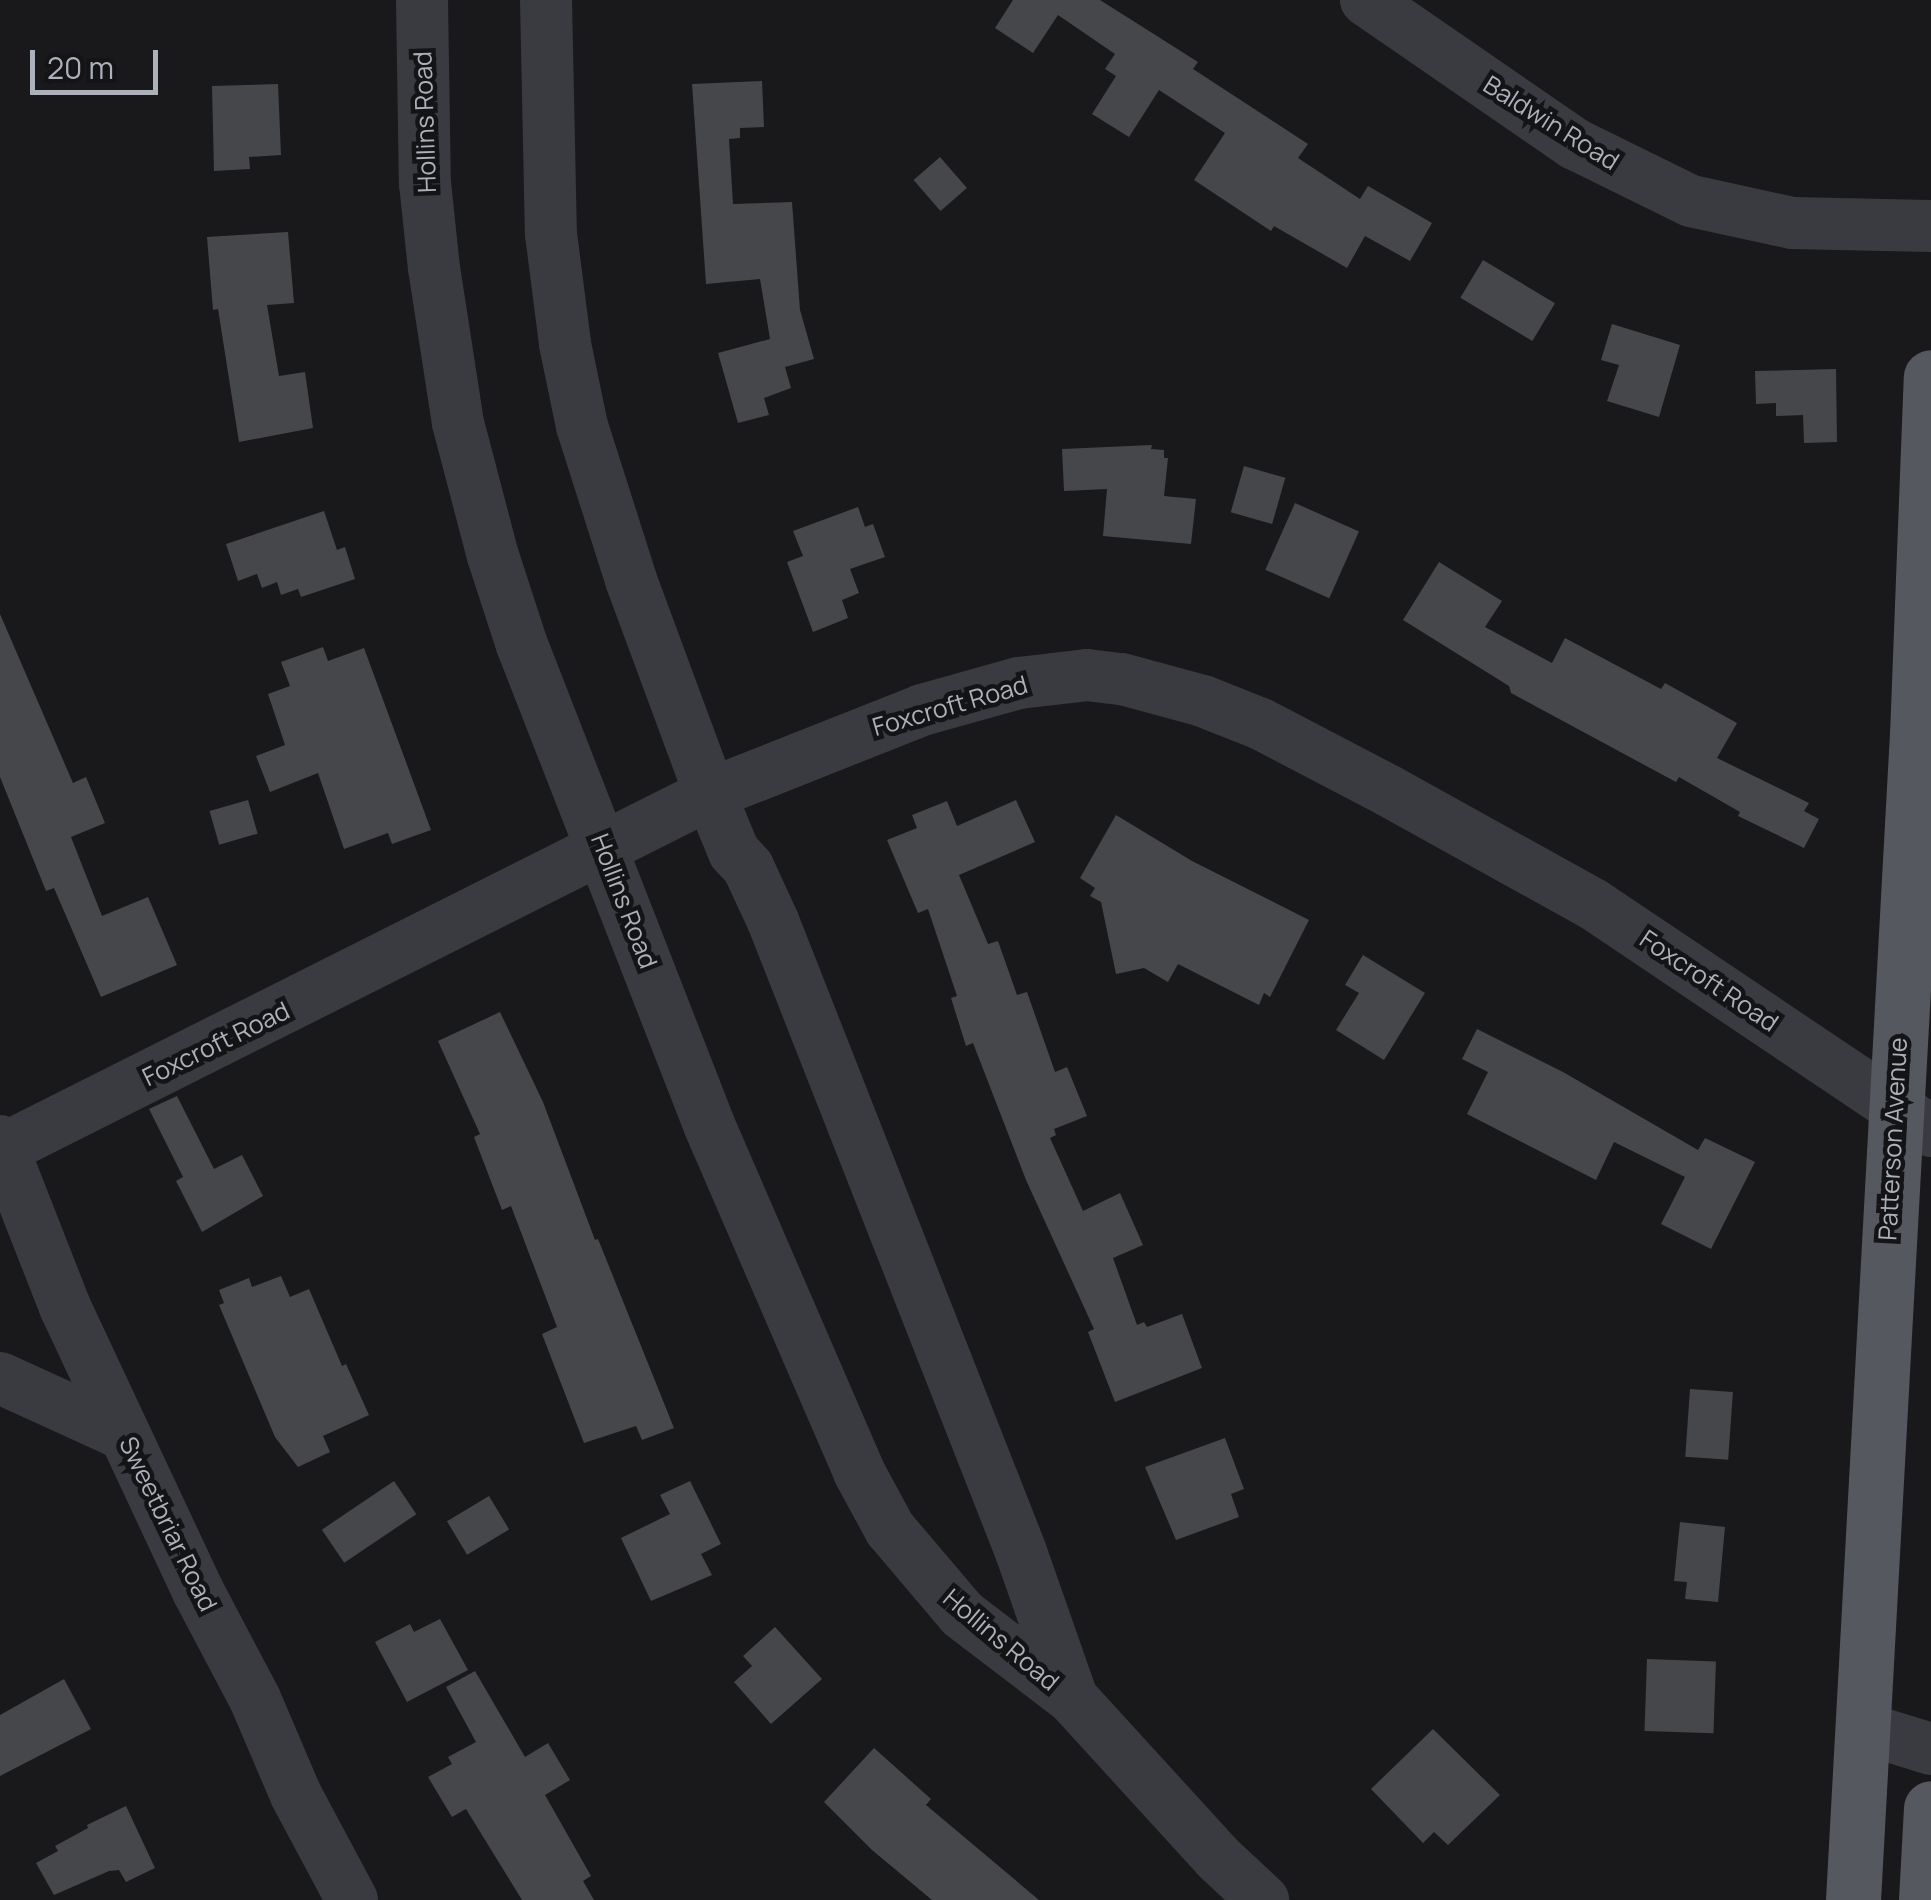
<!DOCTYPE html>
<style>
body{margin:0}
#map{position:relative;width:1931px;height:1900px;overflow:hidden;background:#19191b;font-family:Manrope,sans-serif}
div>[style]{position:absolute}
.building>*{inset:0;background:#46474b;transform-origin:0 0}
.minor>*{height:52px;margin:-26px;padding:0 26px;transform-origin:26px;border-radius:26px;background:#3a3b40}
.major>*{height:55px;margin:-27.5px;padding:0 27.5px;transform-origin:27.5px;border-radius:27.5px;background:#56585f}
span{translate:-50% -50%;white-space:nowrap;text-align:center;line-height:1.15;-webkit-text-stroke:9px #141416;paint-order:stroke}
.street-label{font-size:25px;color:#acb1ba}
.scale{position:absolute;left:30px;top:50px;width:128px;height:45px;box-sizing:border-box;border:5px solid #acb1ba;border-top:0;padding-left:12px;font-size:30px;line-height:35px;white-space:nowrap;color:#acb1ba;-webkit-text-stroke:8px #141416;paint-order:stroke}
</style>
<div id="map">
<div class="building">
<i style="clip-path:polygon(1013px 0,1100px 0,1198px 62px,1193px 69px,1308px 144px,1298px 158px,1360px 199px,1368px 186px,1432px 223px,1410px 261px,1365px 236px,1347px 268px,1274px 226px,1271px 231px,1194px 180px,1225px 133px,1159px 90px,1129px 137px,1092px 114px,1116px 76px,1105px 69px,1115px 54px,1058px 15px,1033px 53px,995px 28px)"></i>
<i style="clip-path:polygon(762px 81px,764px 127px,740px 128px,740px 138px,729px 139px,733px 204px,792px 202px,800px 310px,814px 359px,785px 367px,791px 388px,764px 398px,769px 415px,738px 423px,718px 353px,770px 339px,760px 279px,706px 284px,692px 84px)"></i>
<i style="clip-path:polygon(278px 84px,281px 155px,249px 157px,250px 169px,214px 171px,212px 86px)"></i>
<i style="left:940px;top:157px;width:41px;height:35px;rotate:49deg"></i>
<i style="clip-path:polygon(288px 232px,294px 303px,267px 305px,279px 376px,305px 372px,313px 428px,239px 442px,218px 309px,213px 310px,207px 237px)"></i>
<i style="left:1483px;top:260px;width:84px;height:44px;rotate:31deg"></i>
<i style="clip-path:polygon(1612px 324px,1680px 345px,1659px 417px,1607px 401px,1619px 365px,1601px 360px)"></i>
<i style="clip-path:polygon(1836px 369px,1837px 442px,1804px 443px,1803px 415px,1776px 416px,1776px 403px,1756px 404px,1755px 371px)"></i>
<i style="clip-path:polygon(1152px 445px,1151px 449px,1164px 450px,1164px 458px,1168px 458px,1164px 496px,1196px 499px,1191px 544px,1103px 536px,1107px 489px,1064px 491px,1062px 449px)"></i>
<i style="left:1244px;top:466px;width:43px;height:48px;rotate:16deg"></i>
<i style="left:1295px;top:503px;width:70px;height:73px;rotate:24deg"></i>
<i style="clip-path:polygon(858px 507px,865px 527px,873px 524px,885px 557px,850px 569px,859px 593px,842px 600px,848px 618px,813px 632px,787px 562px,803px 556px,793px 531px)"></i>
<i style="clip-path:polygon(324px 511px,337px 550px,345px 547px,355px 579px,301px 597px,298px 589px,281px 595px,277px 582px,262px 588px,257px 574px,238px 581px,226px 544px)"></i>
<i style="clip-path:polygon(1439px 562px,1502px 601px,1485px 627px,1552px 663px,1565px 638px,1661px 689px,1665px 683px,1737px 723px,1717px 758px,1809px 803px,1804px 811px,1819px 819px,1804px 848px,1738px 816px,1740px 812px,1679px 777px,1676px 782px,1511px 693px,1509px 686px,1403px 620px)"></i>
<i style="clip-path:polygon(0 614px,73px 783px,86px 777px,105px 823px,71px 837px,102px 916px,148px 897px,177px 965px,101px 997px,54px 888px,46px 891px,0 777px)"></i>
<i style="clip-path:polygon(323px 647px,328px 661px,364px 648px,431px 830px,392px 844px,388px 833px,344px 849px,318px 773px,270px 792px,256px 756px,285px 745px,268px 694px,290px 686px,281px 662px)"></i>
<i style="left:248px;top:800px;width:35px;height:40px;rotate:74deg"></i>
<i style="clip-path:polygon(1016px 800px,1035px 842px,959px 875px,988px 944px,998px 941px,1017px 995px,1027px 992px,1055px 1072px,1067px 1067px,1087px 1116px,1054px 1129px,1056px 1135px,1050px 1138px,1083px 1211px,1120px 1193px,1143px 1245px,1113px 1258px,1137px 1325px,1144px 1322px,1147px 1327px,1182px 1314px,1202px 1368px,1115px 1402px,1088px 1332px,1094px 1329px,1026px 1180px,973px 1043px,966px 1046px,951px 998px,957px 996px,928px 909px,918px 913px,887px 840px,917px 828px,912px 815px,947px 801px,957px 826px)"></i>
<i style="clip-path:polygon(1116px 815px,1192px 861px,1309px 920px,1270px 997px,1264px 993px,1259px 1005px,1178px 964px,1168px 982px,1144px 968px,1116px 974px,1101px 902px,1090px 896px,1095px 888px,1080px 878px)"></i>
<i style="clip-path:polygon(1363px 955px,1425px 993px,1384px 1060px,1336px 1030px,1359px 993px,1345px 985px)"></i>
<i style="clip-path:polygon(500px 1012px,543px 1102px,595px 1240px,598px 1239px,674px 1428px,642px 1440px,636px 1426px,584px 1443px,542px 1334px,557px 1327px,511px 1206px,502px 1210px,474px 1137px,480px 1134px,438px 1041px)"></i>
<i style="clip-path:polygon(1477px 1029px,1563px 1072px,1698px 1150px,1705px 1138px,1755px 1162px,1711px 1249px,1661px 1224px,1685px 1177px,1614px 1142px,1596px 1180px,1467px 1114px,1488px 1072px,1462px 1059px)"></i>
<i style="clip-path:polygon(177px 1096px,214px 1169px,242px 1155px,263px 1196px,202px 1232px,176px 1181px,183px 1177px,149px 1109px)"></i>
<i style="clip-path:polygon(281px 1276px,290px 1297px,309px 1289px,342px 1366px,346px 1364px,369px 1415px,323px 1436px,330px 1452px,298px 1467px,275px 1437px,219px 1305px,224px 1303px,219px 1290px,249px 1278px,252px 1287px)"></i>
<i style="left:1690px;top:1389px;width:43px;height:68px;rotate:4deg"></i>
<i style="clip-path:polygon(1225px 1438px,1244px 1489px,1231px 1494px,1239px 1517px,1176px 1540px,1145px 1467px)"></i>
<i style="left:394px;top:1481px;width:40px;height:87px;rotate:56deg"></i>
<i style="clip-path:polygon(690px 1481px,721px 1544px,701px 1554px,712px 1575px,651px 1601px,621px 1538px,670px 1514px,660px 1495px)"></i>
<i style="left:489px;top:1496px;width:39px;height:49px;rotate:59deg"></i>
<i style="clip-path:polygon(1680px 1522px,1725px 1527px,1718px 1602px,1685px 1599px,1687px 1582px,1674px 1581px)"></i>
<i style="clip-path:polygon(440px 1619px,468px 1670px,407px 1702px,375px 1642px,410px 1624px,414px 1632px)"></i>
<i style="clip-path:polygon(775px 1627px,822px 1679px,771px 1724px,734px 1682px,752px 1666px,743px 1656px)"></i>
<i style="left:1647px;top:1659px;width:69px;height:72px;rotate:2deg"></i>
<i style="clip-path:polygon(475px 1671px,525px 1757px,548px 1743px,570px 1780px,545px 1795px,591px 1876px,583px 1881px,594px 1900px,522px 1900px,466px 1809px,452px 1817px,428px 1777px,452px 1764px,448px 1757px,476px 1742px,446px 1687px)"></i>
<i style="clip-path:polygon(64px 1679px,91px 1729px,0 1776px,0 1715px)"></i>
<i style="clip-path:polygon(1433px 1729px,1500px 1795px,1448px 1845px,1434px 1832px,1423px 1843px,1371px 1789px)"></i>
<i style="clip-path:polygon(874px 1748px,931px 1799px,926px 1805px,1039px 1900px,932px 1900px,872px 1850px,824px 1802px)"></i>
<i style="clip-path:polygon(126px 1806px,155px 1868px,126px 1882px,119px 1870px,109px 1871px,54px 1895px,36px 1863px,58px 1851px,55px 1846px,88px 1828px,87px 1825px)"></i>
</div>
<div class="minor">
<i style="left:422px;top:0;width:183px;rotate:89.1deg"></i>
<i style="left:425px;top:183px;width:85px;rotate:84deg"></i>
<i style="left:434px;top:268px;width:157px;rotate:81.2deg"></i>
<i style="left:458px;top:423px;width:138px;rotate:75.3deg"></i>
<i style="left:493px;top:556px;width:94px;rotate:72deg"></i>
<i style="left:522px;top:645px;width:517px;rotate:68.69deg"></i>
<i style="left:710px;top:1127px;width:376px;rotate:66.6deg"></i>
<i style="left:859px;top:1472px;width:65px;rotate:61.5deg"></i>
<i style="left:890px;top:1529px;width:111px;rotate:49.7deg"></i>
<i style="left:962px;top:1614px;width:138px;rotate:37.4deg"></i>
<i style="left:1072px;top:1698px;width:217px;rotate:47.6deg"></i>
<i style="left:1218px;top:1858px;width:62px;rotate:43deg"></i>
<i style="left:546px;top:0;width:234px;rotate:88.8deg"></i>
<i style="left:551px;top:234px;width:111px;rotate:82.7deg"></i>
<i style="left:565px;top:344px;width:84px;rotate:78.3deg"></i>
<i style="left:582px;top:426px;width:162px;rotate:72.3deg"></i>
<i style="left:631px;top:580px;width:228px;rotate:69.7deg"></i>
<i style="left:710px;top:794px;width:63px;rotate:67.5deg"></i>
<i style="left:734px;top:852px;width:21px;rotate:47deg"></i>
<i style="left:748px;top:867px;width:60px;rotate:65.2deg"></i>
<i style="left:773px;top:921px;width:678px;rotate:68.54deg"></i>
<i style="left:1021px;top:1552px;width:155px;rotate:70.7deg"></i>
<i style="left:1366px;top:0;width:254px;rotate:34.6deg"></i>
<i style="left:1575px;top:144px;width:129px;rotate:26.2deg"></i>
<i style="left:1691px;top:201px;width:103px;rotate:12.3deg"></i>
<i style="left:1792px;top:223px;width:139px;rotate:1.2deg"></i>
<i style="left:0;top:1141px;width:178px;rotate:68.6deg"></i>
<i style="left:65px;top:1307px;width:314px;rotate:64.9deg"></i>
<i style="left:198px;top:1591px;width:122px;rotate:62.2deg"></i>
<i style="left:255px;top:1699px;width:104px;rotate:66.9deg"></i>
<i style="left:296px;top:1795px;width:119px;rotate:61.9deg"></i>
<i style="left:3px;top:1149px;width:791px;rotate:-26.66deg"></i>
<i style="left:710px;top:794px;width:228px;rotate:-21.6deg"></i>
<i style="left:922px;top:710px;width:101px;rotate:-15.6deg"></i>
<i style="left:1019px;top:683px;width:68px;rotate:-6.7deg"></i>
<i style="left:1087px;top:675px;width:35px;rotate:7deg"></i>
<i style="left:1122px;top:679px;width:84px;rotate:15.2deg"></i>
<i style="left:1203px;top:701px;width:62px;rotate:21.6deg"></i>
<i style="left:1261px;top:724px;width:144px;rotate:27.6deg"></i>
<i style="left:1389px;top:791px;width:233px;rotate:29deg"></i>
<i style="left:1593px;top:904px;width:407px;rotate:33.9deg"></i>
<i style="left:0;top:1378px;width:137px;rotate:24.5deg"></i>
<i style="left:1863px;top:1728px;width:71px;rotate:17.2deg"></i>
</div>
<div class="major">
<i style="left:1853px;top:1900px;width:1167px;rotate:-86.86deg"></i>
<i style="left:1917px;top:735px;width:358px;rotate:-87.8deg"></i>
<i style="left:1926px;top:1900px;width:92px;rotate:-86.9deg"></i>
</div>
<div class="street-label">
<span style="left:425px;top:122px;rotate:-92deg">Hollins Road</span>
<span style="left:1551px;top:123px;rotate:32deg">Baldwin Road</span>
<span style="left:950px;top:706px;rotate:-16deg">Foxcroft Road</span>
<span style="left:624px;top:901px;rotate:69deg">Hollins Road</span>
<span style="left:1709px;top:981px;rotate:34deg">Foxcroft Road</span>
<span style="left:216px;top:1044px;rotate:-26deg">Foxcroft Road</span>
<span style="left:1893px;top:1139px;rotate:-87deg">Patterson Avenue</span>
<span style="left:168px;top:1524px;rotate:64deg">Sweetbriar Road</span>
<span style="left:1001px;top:1640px;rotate:40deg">Hollins Road</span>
</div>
<div class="scale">20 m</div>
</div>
